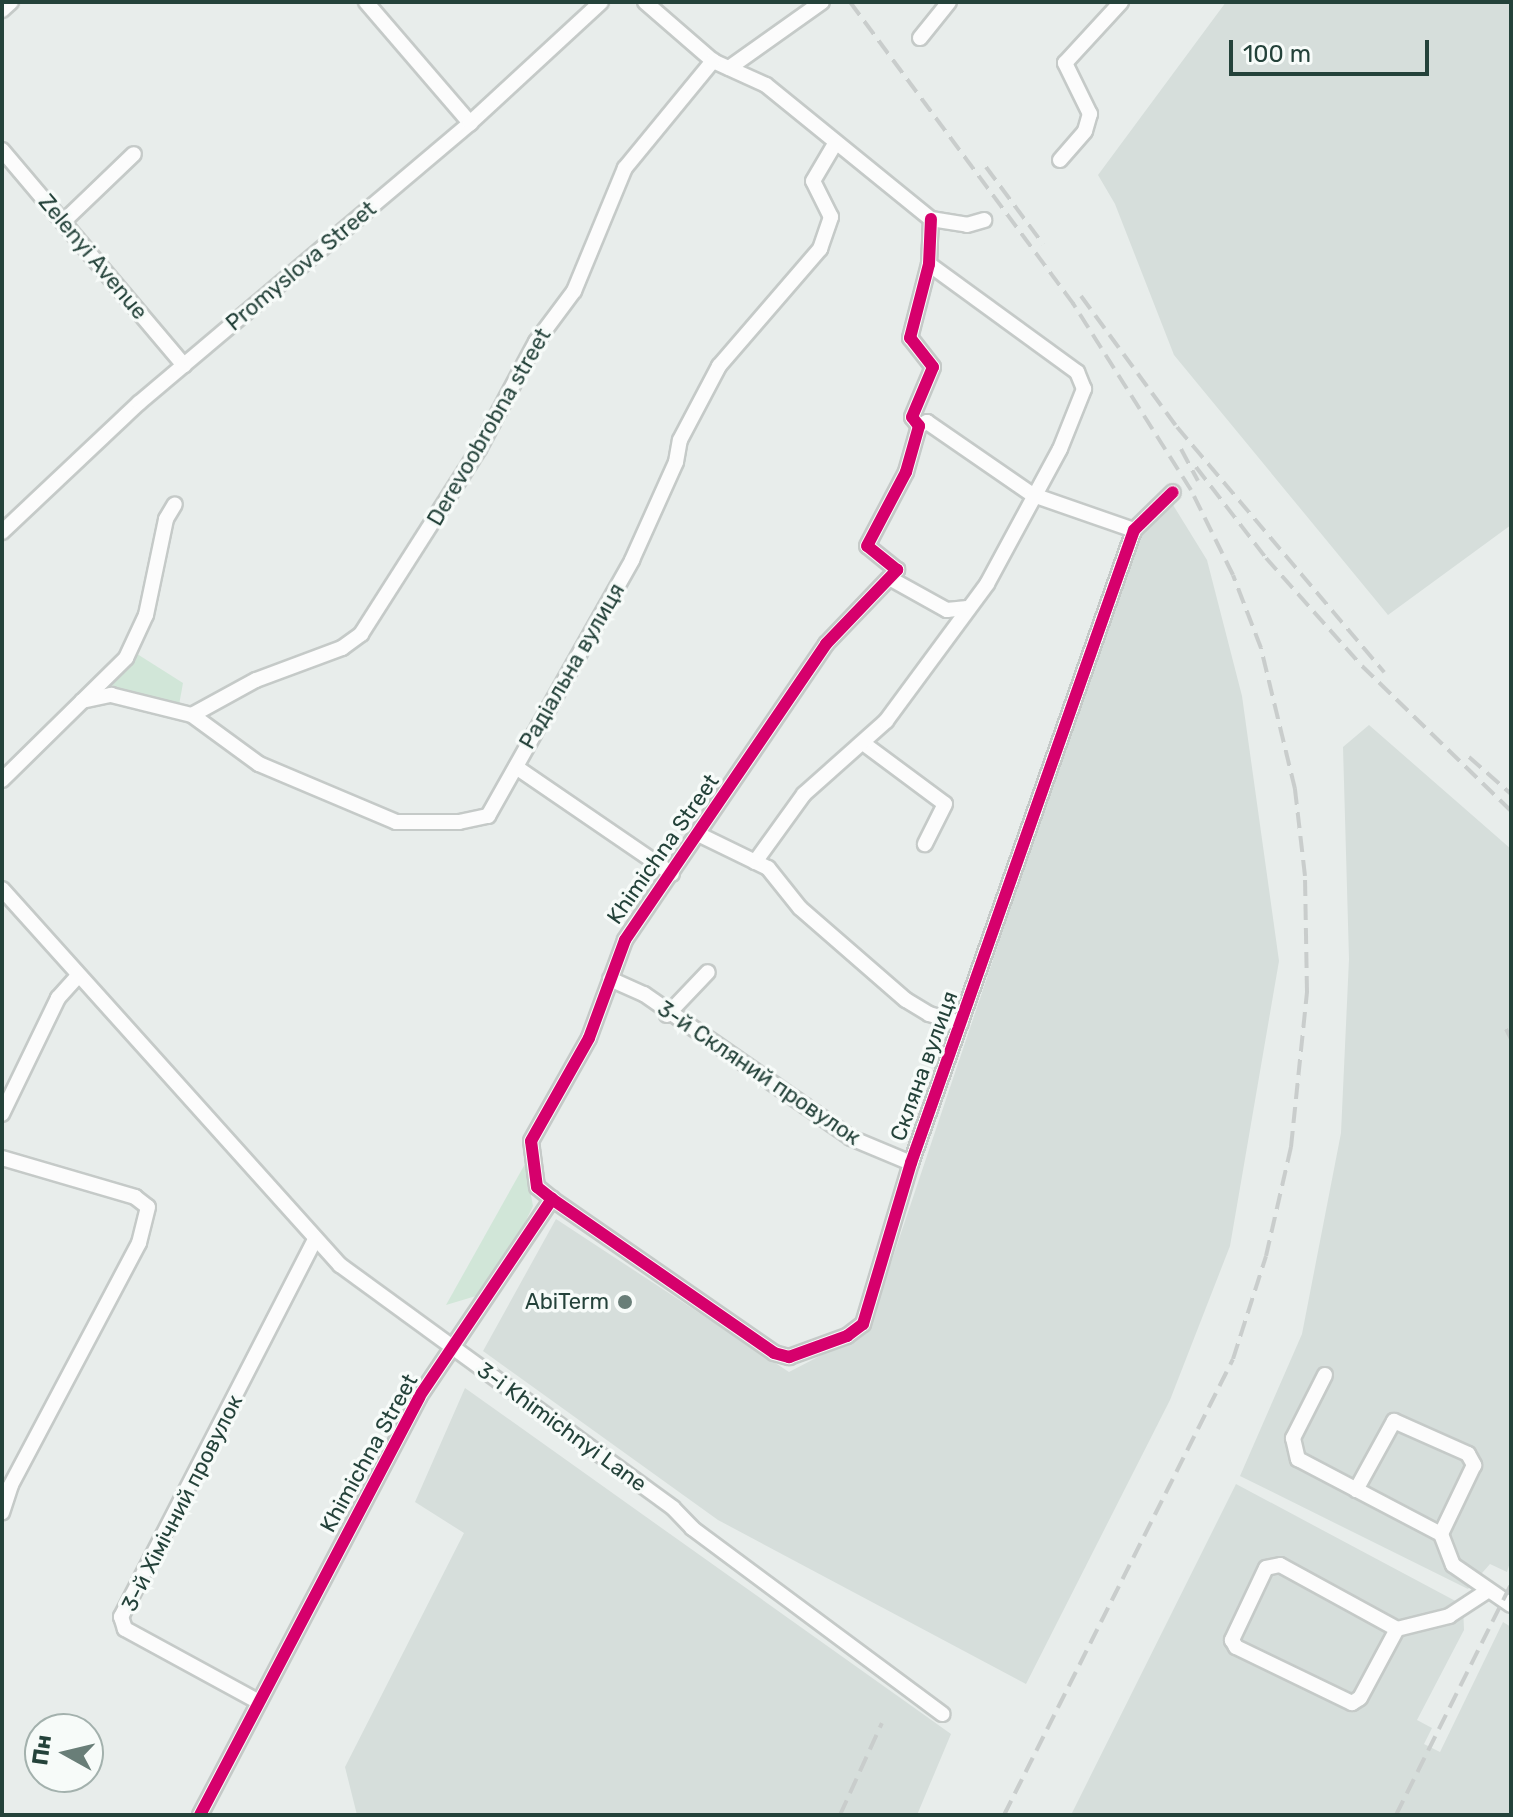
<!DOCTYPE html>
<meta charset="utf-8">
<style>
body{margin:0}
#map{position:relative;width:1513px;height:1817px;overflow:hidden;background:#e8edeb;font-family:Rubik,sans-serif}
div>[style]{position:absolute}
.built>*{inset:0;background:#d6dedb}
.green>*{inset:0;background:#d1e6d8}
.roads{filter:drop-shadow(2px 0 #c5cac8) drop-shadow(-2px 0 #c5cac8) drop-shadow(0 2px #c5cac8) drop-shadow(0 -2px #c5cac8)}
.minor>*{height:14px;margin:-7px;padding:0 7px;transform-origin:7px;border-radius:7px;background:#fcfcfc}
.rail>*{height:4px;margin-top:-2px;transform-origin:0;background:repeating-linear-gradient(90deg,#c9cdcc 0 16px,transparent 0 24px)}
.cycleway>*{height:12px;margin:-6px;padding:0 6px;transform-origin:6px;border-radius:6px;background:#d6006c}
.dots>*{width:22px;height:22px;translate:-50% -50%;box-sizing:border-box;border:4px solid #f7fbf9;border-radius:50%}
span{translate:-50% -50%;white-space:nowrap;text-align:center;line-height:1.15;-webkit-text-stroke:7px #f7fbf9;paint-order:stroke}
.street-label{font-size:22px;color:#24423a}
.poi-label{font-size:22px;color:#24423a}
.right{translate:-100% -50%;text-align:right}
.frame{position:absolute;inset:0;border:4px solid #24423a;pointer-events:none}
.north{position:absolute;left:24px;top:1713px;width:80px;height:80px;box-sizing:border-box;background:#f7fbf9;border:2px solid #a3b1ad;border-radius:50%;rotate:278deg;font-size:22px;font-weight:700;line-height:32px;text-align:center;color:#24423a}
.north::after{content:'';display:block;margin:auto;width:28px;height:36px;background:#697e78;clip-path:polygon(50% 0,100% 100%,50% 72%,0 100%)}
.scale{position:absolute;left:1229px;top:40px;width:200px;height:36px;box-sizing:border-box;border:4px solid #24423a;border-top:0;padding-left:10px;font-size:24px;line-height:28px;white-space:nowrap;color:#24423a;-webkit-text-stroke:6px #f7fbf9;paint-order:stroke}
</style>
<div id="map">
<div class="built">
<div style="clip-path:polygon(1226px 2px,1511px 2px,1511px 525px,1388px 615px,1174px 355px,1115px 204px,1098px 175px)"></div>
<div style="clip-path:polygon(1170px 500px,1207px 560px,1242px 696px,1279px 961px,1230px 1246px,1170px 1400px,1026px 1684px,718px 1520px,483px 1351px,556px 1219px,789px 1372px,868px 1331px,1136px 535px)"></div>
<div style="clip-path:polygon(1369px 725px,1511px 849px,1511px 1559px,1507px 1572px,1490px 1564px,1468px 1589px,1240px 1476px,1302px 1334px,1341px 1133px,1349px 959px,1343px 747px)"></div>
<div style="clip-path:polygon(465px 1388px,951px 1734px,917px 1815px,357px 1815px,345px 1767px,464px 1533px,415px 1502px)"></div>
<div style="clip-path:polygon(1236px 1484px,1463px 1605px,1464px 1630px,1417px 1720px,1432px 1728px,1424px 1744px,1440px 1752px,1503px 1622px,1511px 1627px,1511px 1815px,1071px 1815px)"></div>
</div>
<div class="green">
<div style="clip-path:polygon(134px 652px,183px 683px,179px 705px,112px 686px)"></div>
<div style="clip-path:polygon(525px 1164px,533px 1206px,513px 1247px,476px 1296px,446px 1305px)"></div>
</div>
<div class="roads">
<div class="minor">
<div style="left:366px;top:2px;width:160px;rotate:49.3deg"></div>
<div style="left:645px;top:2px;width:90px;rotate:40.9deg"></div>
<div style="left:713px;top:61px;width:58px;rotate:24.4deg"></div>
<div style="left:766px;top:85px;width:213px;rotate:39.1deg"></div>
<div style="left:931px;top:219px;width:36px;rotate:9deg"></div>
<div style="left:967px;top:225px;width:18px;rotate:-16deg"></div>
<div style="left:2px;top:10px;width:12px;rotate:-42deg"></div>
<div style="left:920px;top:38px;width:46px;rotate:-51.1deg"></div>
<div style="left:729px;top:68px;width:114px;rotate:-35.4deg"></div>
<div style="left:2px;top:150px;width:282px;rotate:49.8deg"></div>
<div style="left:1060px;top:160px;width:38px;rotate:-49deg"></div>
<div style="left:1085px;top:131px;width:18px;rotate:-74deg"></div>
<div style="left:1090px;top:114px;width:57px;rotate:-116.1deg"></div>
<div style="left:1065px;top:63px;width:83px;rotate:-47.4deg"></div>
<div style="left:63px;top:222px;width:98px;rotate:-43.8deg"></div>
<div style="left:919px;top:426px;width:9px;rotate:-27deg"></div>
<div style="left:927px;top:422px;width:129px;rotate:34.6deg"></div>
<div style="left:1033px;top:495px;width:107px;rotate:19.1deg"></div>
<div style="left:2px;top:532px;width:188px;rotate:-43.3deg"></div>
<div style="left:139px;top:403px;width:434px;rotate:-40.2deg"></div>
<div style="left:470px;top:123px;width:178px;rotate:-42.7deg"></div>
<div style="left:891px;top:579px;width:64px;rotate:29deg"></div>
<div style="left:947px;top:610px;width:18px;rotate:-6deg"></div>
<div style="left:82px;top:701px;width:30px;rotate:-12deg"></div>
<div style="left:111px;top:695px;width:83px;rotate:13.9deg"></div>
<div style="left:192px;top:715px;width:83px;rotate:36.2deg"></div>
<div style="left:259px;top:764px;width:149px;rotate:22.9deg"></div>
<div style="left:396px;top:822px;width:63px"></div>
<div style="left:459px;top:822px;width:30px;rotate:-12deg"></div>
<div style="left:488px;top:816px;width:294px;rotate:-60.6deg"></div>
<div style="left:632px;top:560px;width:107px;rotate:-65.8deg"></div>
<div style="left:676px;top:462px;width:22px;rotate:-80deg"></div>
<div style="left:680px;top:440px;width:84px;rotate:-62.2deg"></div>
<div style="left:719px;top:366px;width:155px;rotate:-49.2deg"></div>
<div style="left:820px;top:249px;width:34px;rotate:-71deg"></div>
<div style="left:831px;top:217px;width:40px;rotate:-116.6deg"></div>
<div style="left:813px;top:181px;width:45px;rotate:-59.5deg"></div>
<div style="left:192px;top:715px;width:73px;rotate:-28.7deg"></div>
<div style="left:256px;top:680px;width:92px;rotate:-20.4deg"></div>
<div style="left:342px;top:648px;width:24px;rotate:-36deg"></div>
<div style="left:361px;top:634px;width:219px;rotate:-57.5deg"></div>
<div style="left:479px;top:449px;width:121px;rotate:-62deg"></div>
<div style="left:536px;top:342px;width:64px;rotate:-53.3deg"></div>
<div style="left:574px;top:291px;width:133px;rotate:-67.5deg"></div>
<div style="left:625px;top:168px;width:139px;rotate:-50.6deg"></div>
<div style="left:863px;top:743px;width:102px;rotate:36.6deg"></div>
<div style="left:945px;top:804px;width:45px;rotate:116.6deg"></div>
<div style="left:516px;top:767px;width:189px;rotate:34.4deg"></div>
<div style="left:2px;top:780px;width:174px;rotate:-44.5deg"></div>
<div style="left:126px;top:658px;width:47px;rotate:-65.1deg"></div>
<div style="left:146px;top:615px;width:98px;rotate:-78.2deg"></div>
<div style="left:166px;top:519px;width:17px;rotate:-59deg"></div>
<div style="left:700px;top:835px;width:76px;rotate:25.9deg"></div>
<div style="left:768px;top:868px;width:51px;rotate:51.3deg"></div>
<div style="left:800px;top:908px;width:140px;rotate:41deg"></div>
<div style="left:906px;top:1000px;width:27px;rotate:31deg"></div>
<div style="left:929px;top:1014px;width:33px;rotate:16deg"></div>
<div style="left:755px;top:862px;width:84px;rotate:-54.2deg"></div>
<div style="left:804px;top:794px;width:110px;rotate:-41.7deg"></div>
<div style="left:886px;top:721px;width:170px;rotate:-53.6deg"></div>
<div style="left:987px;top:584px;width:153px;rotate:-61.6deg"></div>
<div style="left:1060px;top:449px;width:65px;rotate:-68.2deg"></div>
<div style="left:1084px;top:389px;width:18px;rotate:-112deg"></div>
<div style="left:1077px;top:372px;width:183px;rotate:-143.9deg"></div>
<div style="left:2px;top:889px;width:506px;rotate:48.05deg"></div>
<div style="left:340px;top:1265px;width:412px;rotate:36.1deg"></div>
<div style="left:673px;top:1508px;width:28px;rotate:46deg"></div>
<div style="left:692px;top:1528px;width:312px;rotate:36.6deg"></div>
<div style="left:610px;top:979px;width:37px;rotate:24deg"></div>
<div style="left:644px;top:994px;width:252px;rotate:34.8deg"></div>
<div style="left:851px;top:1138px;width:65px;rotate:22.6deg"></div>
<div style="left:667px;top:1015px;width:59px;rotate:-46.4deg"></div>
<div style="left:2px;top:1114px;width:129px;rotate:-64.2deg"></div>
<div style="left:58px;top:998px;width:28px;rotate:-48deg"></div>
<div style="left:2px;top:1158px;width:139px;rotate:16.3deg"></div>
<div style="left:135px;top:1197px;width:16px;rotate:38deg"></div>
<div style="left:148px;top:1207px;width:37px;rotate:104deg"></div>
<div style="left:139px;top:1243px;width:274px;rotate:117.9deg"></div>
<div style="left:11px;top:1485px;width:29px;rotate:108deg"></div>
<div style="left:552px;top:1199px;width:270px;rotate:34.7deg"></div>
<div style="left:774px;top:1353px;width:16px;rotate:15deg"></div>
<div style="left:789px;top:1357px;width:62px;rotate:-19.9deg"></div>
<div style="left:847px;top:1336px;width:20px;rotate:-37deg"></div>
<div style="left:863px;top:1324px;width:168px;rotate:-73.4deg"></div>
<div style="left:911px;top:1163px;width:671px;rotate:-70.59deg"></div>
<div style="left:1134px;top:530px;width:54px;rotate:-44.3deg"></div>
<div style="left:1325px;top:1375px;width:71px;rotate:116.9deg"></div>
<div style="left:1293px;top:1438px;width:22px;rotate:77deg"></div>
<div style="left:1298px;top:1459px;width:161px;rotate:27.7deg"></div>
<div style="left:1441px;top:1534px;width:33px;rotate:69deg"></div>
<div style="left:1453px;top:1565px;width:70px;rotate:34.6deg"></div>
<div style="left:1356px;top:1490px;width:79px;rotate:-61.2deg"></div>
<div style="left:1394px;top:1421px;width:81px;rotate:24deg"></div>
<div style="left:1468px;top:1454px;width:13px;rotate:61deg"></div>
<div style="left:1474px;top:1465px;width:76px;rotate:115.6deg"></div>
<div style="left:1397px;top:1629px;width:133px;rotate:-151.3deg"></div>
<div style="left:1280px;top:1565px;width:14px;rotate:168deg"></div>
<div style="left:1266px;top:1568px;width:80px;rotate:115.3deg"></div>
<div style="left:1232px;top:1640px;width:8px;rotate:60deg"></div>
<div style="left:1236px;top:1647px;width:129px;rotate:25.8deg"></div>
<div style="left:1352px;top:1703px;width:9px;rotate:-32deg"></div>
<div style="left:1360px;top:1698px;width:78px;rotate:-61.8deg"></div>
<div style="left:1397px;top:1629px;width:54px;rotate:-14deg"></div>
<div style="left:1449px;top:1616px;width:45px;rotate:-33.3deg"></div>
<div style="left:259px;top:1702px;width:153px;rotate:-151.4deg"></div>
<div style="left:125px;top:1629px;width:13px;rotate:-108deg"></div>
<div style="left:121px;top:1617px;width:423px;rotate:-62.8deg"></div>
<div style="left:200px;top:1815px;width:472px;rotate:-62.3deg"></div>
<div style="left:419px;top:1397px;width:239px;rotate:-56.1deg"></div>
<div style="left:552px;top:1199px;width:19px;rotate:-141deg"></div>
<div style="left:537px;top:1187px;width:46px;rotate:-97.4deg"></div>
<div style="left:531px;top:1141px;width:118px;rotate:-60.6deg"></div>
<div style="left:589px;top:1038px;width:104px;rotate:-69.8deg"></div>
<div style="left:625px;top:940px;width:358px;rotate:-55.8deg"></div>
<div style="left:826px;top:644px;width:103px;rotate:-46.2deg"></div>
<div style="left:897px;top:570px;width:38px;rotate:-141deg"></div>
<div style="left:867px;top:546px;width:84px;rotate:-62.2deg"></div>
<div style="left:906px;top:472px;width:48px;rotate:-74.2deg"></div>
<div style="left:919px;top:426px;width:11px;rotate:-128deg"></div>
<div style="left:912px;top:417px;width:54px;rotate:-67.2deg"></div>
<div style="left:933px;top:367px;width:37px;rotate:-128deg"></div>
<div style="left:910px;top:338px;width:76px;rotate:-75.6deg"></div>
<div style="left:929px;top:264px;width:45px;rotate:-87.5deg"></div>
</div>
</div>
<div class="rail">
<div style="left:850px;top:2px;width:383px;rotate:53.5deg"></div>
<div style="left:986px;top:167px;width:96px;rotate:53.5deg"></div>
<div style="left:1081px;top:296px;width:162px;rotate:53.8deg"></div>
<div style="left:1177px;top:427px;width:321px;rotate:49.8deg"></div>
<div style="left:1181px;top:449px;width:36px;rotate:62deg"></div>
<div style="left:1196px;top:467px;width:115px;rotate:52.4deg"></div>
<div style="left:1266px;top:558px;width:144px;rotate:48.4deg"></div>
<div style="left:1362px;top:666px;width:208px;rotate:44.2deg"></div>
<div style="left:1469px;top:757px;width:56px;rotate:41.4deg"></div>
<div style="left:1506px;top:1029px;width:11px;rotate:63deg"></div>
<div style="left:840px;top:1815px;width:101px;rotate:-65.5deg"></div>
<div style="left:1004px;top:1815px;width:510px;rotate:-63.33deg"></div>
<div style="left:1233px;top:1359px;width:108px;rotate:-72.2deg"></div>
<div style="left:1266px;top:1256px;width:112px;rotate:-77.1deg"></div>
<div style="left:1291px;top:1147px;width:156px;rotate:-84.1deg"></div>
<div style="left:1307px;top:992px;width:116px;rotate:-91deg"></div>
<div style="left:1305px;top:876px;width:88px;rotate:-96.6deg"></div>
<div style="left:1295px;top:789px;width:145px;rotate:-103.6deg"></div>
<div style="left:1261px;top:648px;width:78px;rotate:-111deg"></div>
<div style="left:1233px;top:575px;width:95px;rotate:-116.3deg"></div>
<div style="left:1191px;top:490px;width:221px;rotate:-122.3deg"></div>
<div style="left:1396px;top:1815px;width:258px;rotate:-63.5deg"></div>
</div>
<div class="cycleway">
<div style="left:552px;top:1199px;width:270px;rotate:34.7deg"></div>
<div style="left:774px;top:1353px;width:16px;rotate:15deg"></div>
<div style="left:789px;top:1357px;width:62px;rotate:-19.9deg"></div>
<div style="left:847px;top:1336px;width:20px;rotate:-37deg"></div>
<div style="left:863px;top:1324px;width:168px;rotate:-73.4deg"></div>
<div style="left:911px;top:1163px;width:671px;rotate:-70.59deg"></div>
<div style="left:1134px;top:530px;width:54px;rotate:-44.3deg"></div>
<div style="left:200px;top:1815px;width:472px;rotate:-62.3deg"></div>
<div style="left:419px;top:1397px;width:239px;rotate:-56.1deg"></div>
<div style="left:552px;top:1199px;width:19px;rotate:-141deg"></div>
<div style="left:537px;top:1187px;width:46px;rotate:-97.4deg"></div>
<div style="left:531px;top:1141px;width:118px;rotate:-60.6deg"></div>
<div style="left:589px;top:1038px;width:104px;rotate:-69.8deg"></div>
<div style="left:625px;top:940px;width:358px;rotate:-55.8deg"></div>
<div style="left:826px;top:644px;width:103px;rotate:-46.2deg"></div>
<div style="left:897px;top:570px;width:38px;rotate:-141deg"></div>
<div style="left:867px;top:546px;width:84px;rotate:-62.2deg"></div>
<div style="left:906px;top:472px;width:48px;rotate:-74.2deg"></div>
<div style="left:919px;top:426px;width:11px;rotate:-128deg"></div>
<div style="left:912px;top:417px;width:54px;rotate:-67.2deg"></div>
<div style="left:933px;top:367px;width:37px;rotate:-128deg"></div>
<div style="left:910px;top:338px;width:76px;rotate:-75.6deg"></div>
<div style="left:929px;top:264px;width:45px;rotate:-87.5deg"></div>
</div>
<div class="dots">
<div style="left:625px;top:1302px;background:#697e78"></div>
</div>
<div class="street-label">
<span style="left:93px;top:257px;rotate:50deg">Zelenyi Avenue</span>
<span style="left:301px;top:266px;rotate:-40deg">Promyslova Street</span>
<span style="left:489px;top:427px;rotate:-60deg">Derevoobrobna street</span>
<span style="left:572px;top:666px;rotate:-60deg">Радіальна вулиця</span>
<span style="left:663px;top:849px;rotate:-55deg">Khimichna Street</span>
<span style="left:924px;top:1066px;rotate:-70deg">Скляна вулиця</span>
<span style="left:759px;top:1073px;rotate:34deg">3-й Скляний провулок</span>
<span style="left:562px;top:1427px;rotate:36deg">3-i Khimichnyi Lane</span>
<span style="left:369px;top:1453px;rotate:-61deg">Khimichna Street</span>
<span style="left:182px;top:1503px;rotate:-63deg">3-й Хімічний провулок</span>
</div>
<div class="poi-label">
<span class="right" style="left:609px;top:1302px">AbiTerm</span>
</div>
<div class="frame"></div>
<div class="north">Пн</div>
<div class="scale">100 m</div>
</div>
